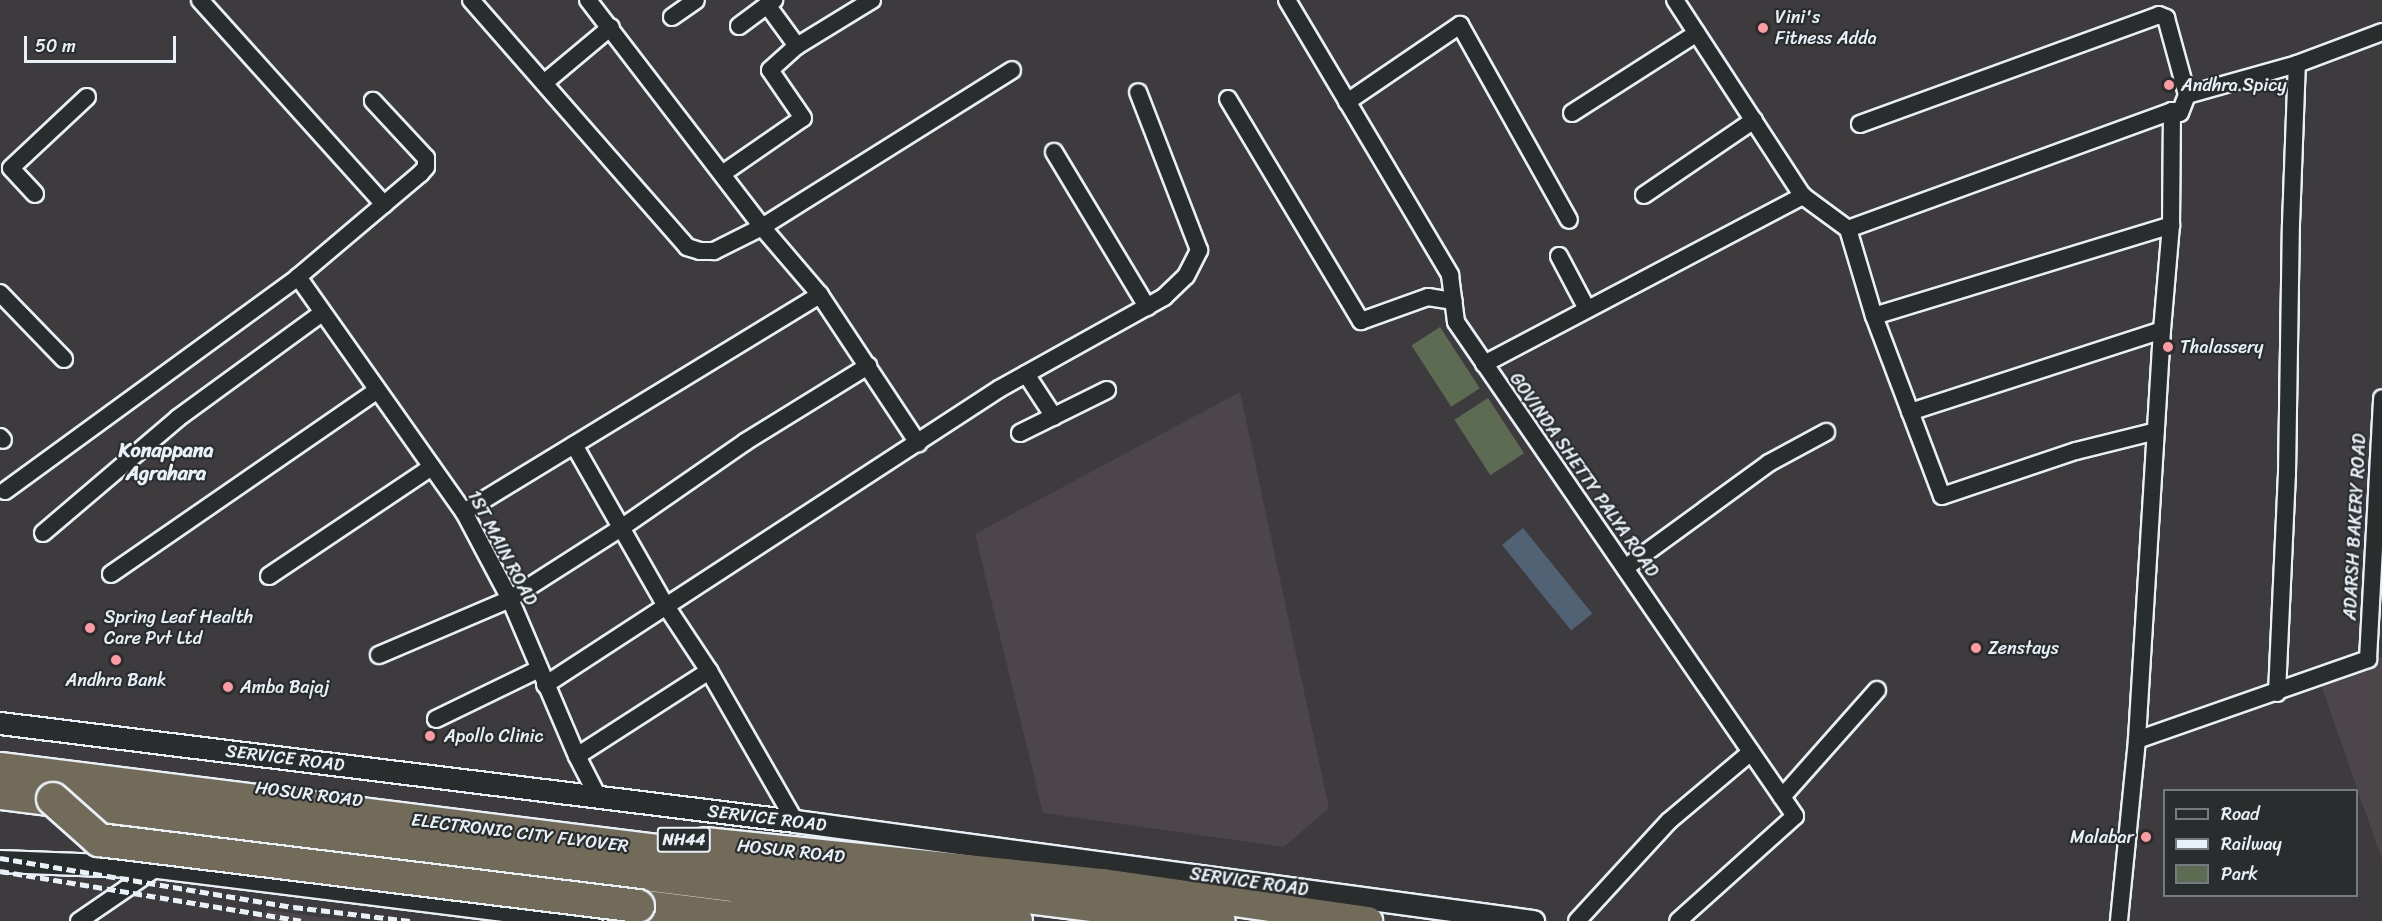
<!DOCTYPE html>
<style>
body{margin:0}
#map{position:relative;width:2382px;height:921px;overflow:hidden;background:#3e3b3e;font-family:Sriracha,sans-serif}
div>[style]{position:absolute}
.built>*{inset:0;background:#4c4549}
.green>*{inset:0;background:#5e6b53;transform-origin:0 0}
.water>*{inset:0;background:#506273;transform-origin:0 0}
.roads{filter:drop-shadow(2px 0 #e8f1f8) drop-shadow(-2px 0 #e8f1f8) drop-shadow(0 2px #e8f1f8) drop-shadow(0 -2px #e8f1f8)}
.minor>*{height:16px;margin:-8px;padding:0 8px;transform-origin:8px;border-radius:8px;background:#2a2d2e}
.tertiary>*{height:21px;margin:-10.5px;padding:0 10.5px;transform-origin:10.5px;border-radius:10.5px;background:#2a2d2e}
.trunk>*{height:28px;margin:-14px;padding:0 14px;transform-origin:14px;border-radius:14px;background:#736b5a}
.motorway>*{height:32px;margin:-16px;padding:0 16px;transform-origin:16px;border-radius:16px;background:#736b5a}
.rail>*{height:4.5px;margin-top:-2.25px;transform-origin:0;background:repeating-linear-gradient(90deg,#e8f1f8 0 9px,transparent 0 13.5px)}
.bridges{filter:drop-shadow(2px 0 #e8f1f8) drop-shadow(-2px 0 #e8f1f8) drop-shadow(0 2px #e8f1f8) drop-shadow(0 -2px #e8f1f8)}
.motorway-bridge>*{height:32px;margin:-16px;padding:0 16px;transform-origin:16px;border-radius:16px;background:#736b5a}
.dots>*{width:16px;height:16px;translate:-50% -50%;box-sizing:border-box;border:3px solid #2a2d2e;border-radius:50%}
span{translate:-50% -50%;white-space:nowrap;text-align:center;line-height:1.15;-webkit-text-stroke:4.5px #2a2d2e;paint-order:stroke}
.shield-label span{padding:2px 4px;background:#2a2d2e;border:2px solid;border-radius:4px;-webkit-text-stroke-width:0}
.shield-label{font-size:16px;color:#e8f1f8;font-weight:700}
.poi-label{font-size:18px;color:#e8f1f8}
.left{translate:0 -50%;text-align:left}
.right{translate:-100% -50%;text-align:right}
.street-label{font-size:18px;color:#e8f1f8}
.neighbourhood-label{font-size:20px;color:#e8f1f8;font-weight:700}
.legend{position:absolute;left:2163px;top:789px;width:195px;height:108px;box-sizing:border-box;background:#2a2d2e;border:2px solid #767b7f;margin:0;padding:8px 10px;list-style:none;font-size:18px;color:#e8f1f8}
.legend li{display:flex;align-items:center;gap:12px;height:30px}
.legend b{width:30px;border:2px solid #767b7f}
.scale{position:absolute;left:24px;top:36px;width:152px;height:27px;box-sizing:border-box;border:3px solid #e8f1f8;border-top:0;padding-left:8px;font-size:18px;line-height:21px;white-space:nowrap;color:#e8f1f8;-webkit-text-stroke:4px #2a2d2e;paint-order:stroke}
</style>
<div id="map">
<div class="built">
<div style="clip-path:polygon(1240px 392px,1329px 808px,1284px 847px,1043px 813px,975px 534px)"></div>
<div style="clip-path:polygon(2382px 657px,2382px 860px,2318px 676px,2360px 660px)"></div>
<div style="clip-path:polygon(269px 910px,350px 921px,251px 921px)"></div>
</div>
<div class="green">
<div style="left:1440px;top:327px;width:73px;height:34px;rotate:57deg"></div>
<div style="left:1488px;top:398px;width:66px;height:40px;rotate:57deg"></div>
</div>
<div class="water">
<div style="left:1523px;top:528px;width:110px;height:27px;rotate:51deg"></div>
</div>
<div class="roads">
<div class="minor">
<div style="left:200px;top:0;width:275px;rotate:48deg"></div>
<div style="left:471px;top:0;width:328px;rotate:48.8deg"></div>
<div style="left:687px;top:247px;width:14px;rotate:17deg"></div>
<div style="left:700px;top:251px;width:14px"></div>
<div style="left:714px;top:251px;width:54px;rotate:-26.6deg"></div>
<div style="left:762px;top:227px;width:295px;rotate:-32.1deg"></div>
<div style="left:588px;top:0;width:286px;rotate:52.5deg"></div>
<div style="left:762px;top:227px;width:89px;rotate:49.5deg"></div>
<div style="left:820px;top:295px;width:178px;rotate:56.5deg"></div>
<div style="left:1287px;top:0;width:320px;rotate:59.3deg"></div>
<div style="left:1450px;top:275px;width:47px;rotate:82.7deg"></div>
<div style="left:1456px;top:322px;width:599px;rotate:55.54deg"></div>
<div style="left:1795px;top:816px;width:157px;rotate:138.1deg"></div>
<div style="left:1675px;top:0;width:234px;rotate:56.9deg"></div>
<div style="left:1803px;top:196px;width:56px;rotate:36.3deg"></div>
<div style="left:1848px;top:229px;width:91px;rotate:73.4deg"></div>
<div style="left:1874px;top:316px;width:192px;rotate:69.3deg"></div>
<div style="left:1942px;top:496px;width:141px;rotate:-18.6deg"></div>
<div style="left:2076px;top:451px;width:82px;rotate:-14deg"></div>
<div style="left:672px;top:17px;width:29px;rotate:-35deg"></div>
<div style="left:739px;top:26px;width:44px;rotate:-36.6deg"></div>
<div style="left:797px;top:46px;width:88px;rotate:-31.5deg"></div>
<div style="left:544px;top:83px;width:87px;rotate:-39.9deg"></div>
<div style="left:1228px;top:99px;width:259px;rotate:59.1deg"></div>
<div style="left:1361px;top:321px;width:71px;rotate:-19.7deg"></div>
<div style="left:1428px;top:297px;width:26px;rotate:9deg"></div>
<div style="left:1347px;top:102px;width:137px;rotate:-34.3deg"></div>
<div style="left:1460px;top:25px;width:223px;rotate:60.8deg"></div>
<div style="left:2172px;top:111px;width:8px;rotate:14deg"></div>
<div style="left:2180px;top:113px;width:19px;rotate:-69deg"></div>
<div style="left:2187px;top:95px;width:114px;rotate:-15.7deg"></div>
<div style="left:2297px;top:64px;width:91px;rotate:-20.6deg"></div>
<div style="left:1572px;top:113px;width:148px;rotate:-32.6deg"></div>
<div style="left:1860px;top:124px;width:318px;rotate:-20deg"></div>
<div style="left:2159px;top:15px;width:8px;rotate:23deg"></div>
<div style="left:2166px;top:18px;width:80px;rotate:74.7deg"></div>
<div style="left:1054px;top:152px;width:181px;rotate:59deg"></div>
<div style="left:722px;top:174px;width:98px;rotate:-34.7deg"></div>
<div style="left:803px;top:118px;width:58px;rotate:-124.5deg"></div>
<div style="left:770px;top:70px;width:36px;rotate:-42deg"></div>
<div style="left:797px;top:46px;width:51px;rotate:-126.2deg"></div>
<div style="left:35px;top:194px;width:35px;rotate:-133deg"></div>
<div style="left:11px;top:168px;width:104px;rotate:-43.1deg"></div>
<div style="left:1644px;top:195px;width:133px;rotate:-34.3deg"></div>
<div style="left:1848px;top:229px;width:345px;rotate:-20deg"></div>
<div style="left:2172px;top:111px;width:114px;rotate:90.5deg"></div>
<div style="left:2171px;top:225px;width:105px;rotate:94.9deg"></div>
<div style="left:2162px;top:330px;width:411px;rotate:93.5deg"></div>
<div style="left:2137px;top:740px;width:182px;rotate:95.7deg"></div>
<div style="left:1559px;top:256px;width:60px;rotate:62.2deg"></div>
<div style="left:298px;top:277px;width:288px;rotate:54.8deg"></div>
<div style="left:464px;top:512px;width:98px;rotate:62.1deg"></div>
<div style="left:510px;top:599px;width:171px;rotate:66.9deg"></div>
<div style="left:577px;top:756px;width:46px;rotate:62.9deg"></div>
<div style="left:0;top:293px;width:92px;rotate:45.9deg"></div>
<div style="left:1874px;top:316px;width:311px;rotate:-17deg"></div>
<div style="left:1484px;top:364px;width:361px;rotate:-27.8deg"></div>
<div style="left:1026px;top:374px;width:51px;rotate:56.9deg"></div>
<div style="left:1910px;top:412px;width:265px;rotate:-18deg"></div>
<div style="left:1020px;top:433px;width:97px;rotate:-26.3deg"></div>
<div style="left:0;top:437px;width:4px;rotate:45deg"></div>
<div style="left:574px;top:445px;width:185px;rotate:60.3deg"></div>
<div style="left:666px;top:606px;width:78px;rotate:56.5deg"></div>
<div style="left:709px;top:671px;width:173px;rotate:60.2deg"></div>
<div style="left:5px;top:491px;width:363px;rotate:-36.1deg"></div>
<div style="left:298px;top:277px;width:160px;rotate:-40.2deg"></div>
<div style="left:420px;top:174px;width:9px;rotate:-49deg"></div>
<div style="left:426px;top:167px;width:9px;rotate:-90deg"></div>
<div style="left:426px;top:158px;width:78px;rotate:-132.9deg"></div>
<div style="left:464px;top:512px;width:417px;rotate:-31.4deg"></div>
<div style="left:43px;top:533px;width:177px;rotate:-40.4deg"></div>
<div style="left:178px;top:418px;width:178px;rotate:-36.1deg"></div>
<div style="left:1625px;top:568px;width:178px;rotate:-36.1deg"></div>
<div style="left:1769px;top:463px;width:65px;rotate:-28.5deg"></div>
<div style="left:111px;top:574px;width:322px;rotate:-34.6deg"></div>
<div style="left:269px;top:576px;width:196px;rotate:-33.8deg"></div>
<div style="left:379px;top:655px;width:142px;rotate:-23.1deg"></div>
<div style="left:510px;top:599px;width:132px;rotate:-32.6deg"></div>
<div style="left:621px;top:528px;width:151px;rotate:-34.7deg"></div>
<div style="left:745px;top:442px;width:145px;rotate:-31.7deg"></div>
<div style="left:545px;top:685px;width:542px;rotate:-33.1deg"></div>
<div style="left:999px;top:389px;width:189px;rotate:-29.1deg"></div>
<div style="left:1164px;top:297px;width:30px;rotate:-44deg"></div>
<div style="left:1186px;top:276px;width:29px;rotate:-63deg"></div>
<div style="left:1199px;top:250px;width:169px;rotate:-111.1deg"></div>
<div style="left:2277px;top:693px;width:219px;rotate:-87.4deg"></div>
<div style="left:2287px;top:474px;width:250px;rotate:-89.1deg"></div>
<div style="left:2291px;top:224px;width:160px;rotate:-87.9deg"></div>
<div style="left:436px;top:719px;width:114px;rotate:-25.9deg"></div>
<div style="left:2137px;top:740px;width:245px;rotate:-19.3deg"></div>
<div style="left:2368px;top:659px;width:261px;rotate:-86.9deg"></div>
<div style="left:577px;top:756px;width:157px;rotate:-32.8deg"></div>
<div style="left:1782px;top:797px;width:143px;rotate:-48.4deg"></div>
<div style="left:79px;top:921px;width:96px;rotate:-34.4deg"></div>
<div style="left:1577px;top:921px;width:136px;rotate:-47.4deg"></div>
<div style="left:1669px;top:821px;width:107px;rotate:-40.1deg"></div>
</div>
<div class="tertiary">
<div style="left:0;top:723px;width:801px;rotate:7.03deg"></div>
<div style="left:795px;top:821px;width:745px;rotate:7.72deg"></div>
<div style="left:0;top:861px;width:158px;rotate:2.2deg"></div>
<div style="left:158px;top:867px;width:436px;rotate:7.1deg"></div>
</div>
<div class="trunk">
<div style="left:705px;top:842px;width:400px;rotate:5.9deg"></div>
<div style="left:1103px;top:883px;width:268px;rotate:8.2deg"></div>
<div style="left:745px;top:903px;width:142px;rotate:7.3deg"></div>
</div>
<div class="motorway">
<div style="left:0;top:769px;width:1228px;rotate:7.11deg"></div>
<div style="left:0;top:793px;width:1024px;rotate:7.18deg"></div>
<div style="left:638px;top:906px;width:122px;rotate:7.1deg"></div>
</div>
</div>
<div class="rail">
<div style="left:0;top:858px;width:298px;rotate:9.5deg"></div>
<div style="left:294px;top:907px;width:117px;rotate:6.9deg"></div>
<div style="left:0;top:871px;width:305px;rotate:9.4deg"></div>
</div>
<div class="bridges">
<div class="motorway-bridge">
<div style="left:53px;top:799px;width:62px;rotate:41.7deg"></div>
<div style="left:99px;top:840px;width:543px;rotate:6.98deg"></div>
</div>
</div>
<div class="dots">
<div style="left:1763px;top:28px;background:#ff9aa2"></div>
<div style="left:2169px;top:85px;background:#ff9aa2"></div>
<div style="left:2168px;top:347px;background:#ff9aa2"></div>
<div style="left:90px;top:628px;background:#ff9aa2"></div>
<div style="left:1976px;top:648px;background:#ff9aa2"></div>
<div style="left:116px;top:660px;background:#ff9aa2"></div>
<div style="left:228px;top:687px;background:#ff9aa2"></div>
<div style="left:430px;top:736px;background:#ff9aa2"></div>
<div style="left:2146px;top:837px;background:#ff9aa2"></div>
</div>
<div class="shield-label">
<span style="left:684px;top:840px">NH44</span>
</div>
<div class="poi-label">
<span class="left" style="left:1775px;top:28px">Vini's<br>Fitness Adda</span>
<span class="left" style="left:2181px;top:85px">Andhra Spicy</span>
<span class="left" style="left:2180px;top:347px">Thalassery</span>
<span class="left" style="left:104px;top:628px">Spring Leaf Health<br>Care Pvt Ltd</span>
<span class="left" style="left:1988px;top:648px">Zenstays</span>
<span style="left:116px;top:680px">Andhra Bank</span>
<span class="left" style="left:240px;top:687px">Amba Bajaj</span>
<span class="left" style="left:444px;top:736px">Apollo Clinic</span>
<span class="right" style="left:2134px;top:837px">Malabar</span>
</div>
<div class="street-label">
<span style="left:1584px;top:475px;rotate:55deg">GOVINDA SHETTY PALYA ROAD</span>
<span style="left:2355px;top:527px;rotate:-87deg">ADARSH BAKERY ROAD</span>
<span style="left:502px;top:548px;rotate:62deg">1ST MAIN ROAD</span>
<span style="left:285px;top:758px;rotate:7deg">SERVICE ROAD</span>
<span style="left:309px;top:794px;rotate:7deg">HOSUR ROAD</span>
<span style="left:767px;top:818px;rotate:7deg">SERVICE ROAD</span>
<span style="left:520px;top:833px;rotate:7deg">ELECTRONIC CITY FLYOVER</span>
<span style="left:791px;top:851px;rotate:6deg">HOSUR ROAD</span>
<span style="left:1249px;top:882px;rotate:8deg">SERVICE ROAD</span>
</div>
<div class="neighbourhood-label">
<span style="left:166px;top:462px">Konappana<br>Agrahara</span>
</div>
<ul class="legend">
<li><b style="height:8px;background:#2a2d2e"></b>Road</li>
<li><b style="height:8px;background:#e8f1f8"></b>Railway</li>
<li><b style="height:16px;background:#5e6b53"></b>Park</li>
</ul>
<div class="scale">50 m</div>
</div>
